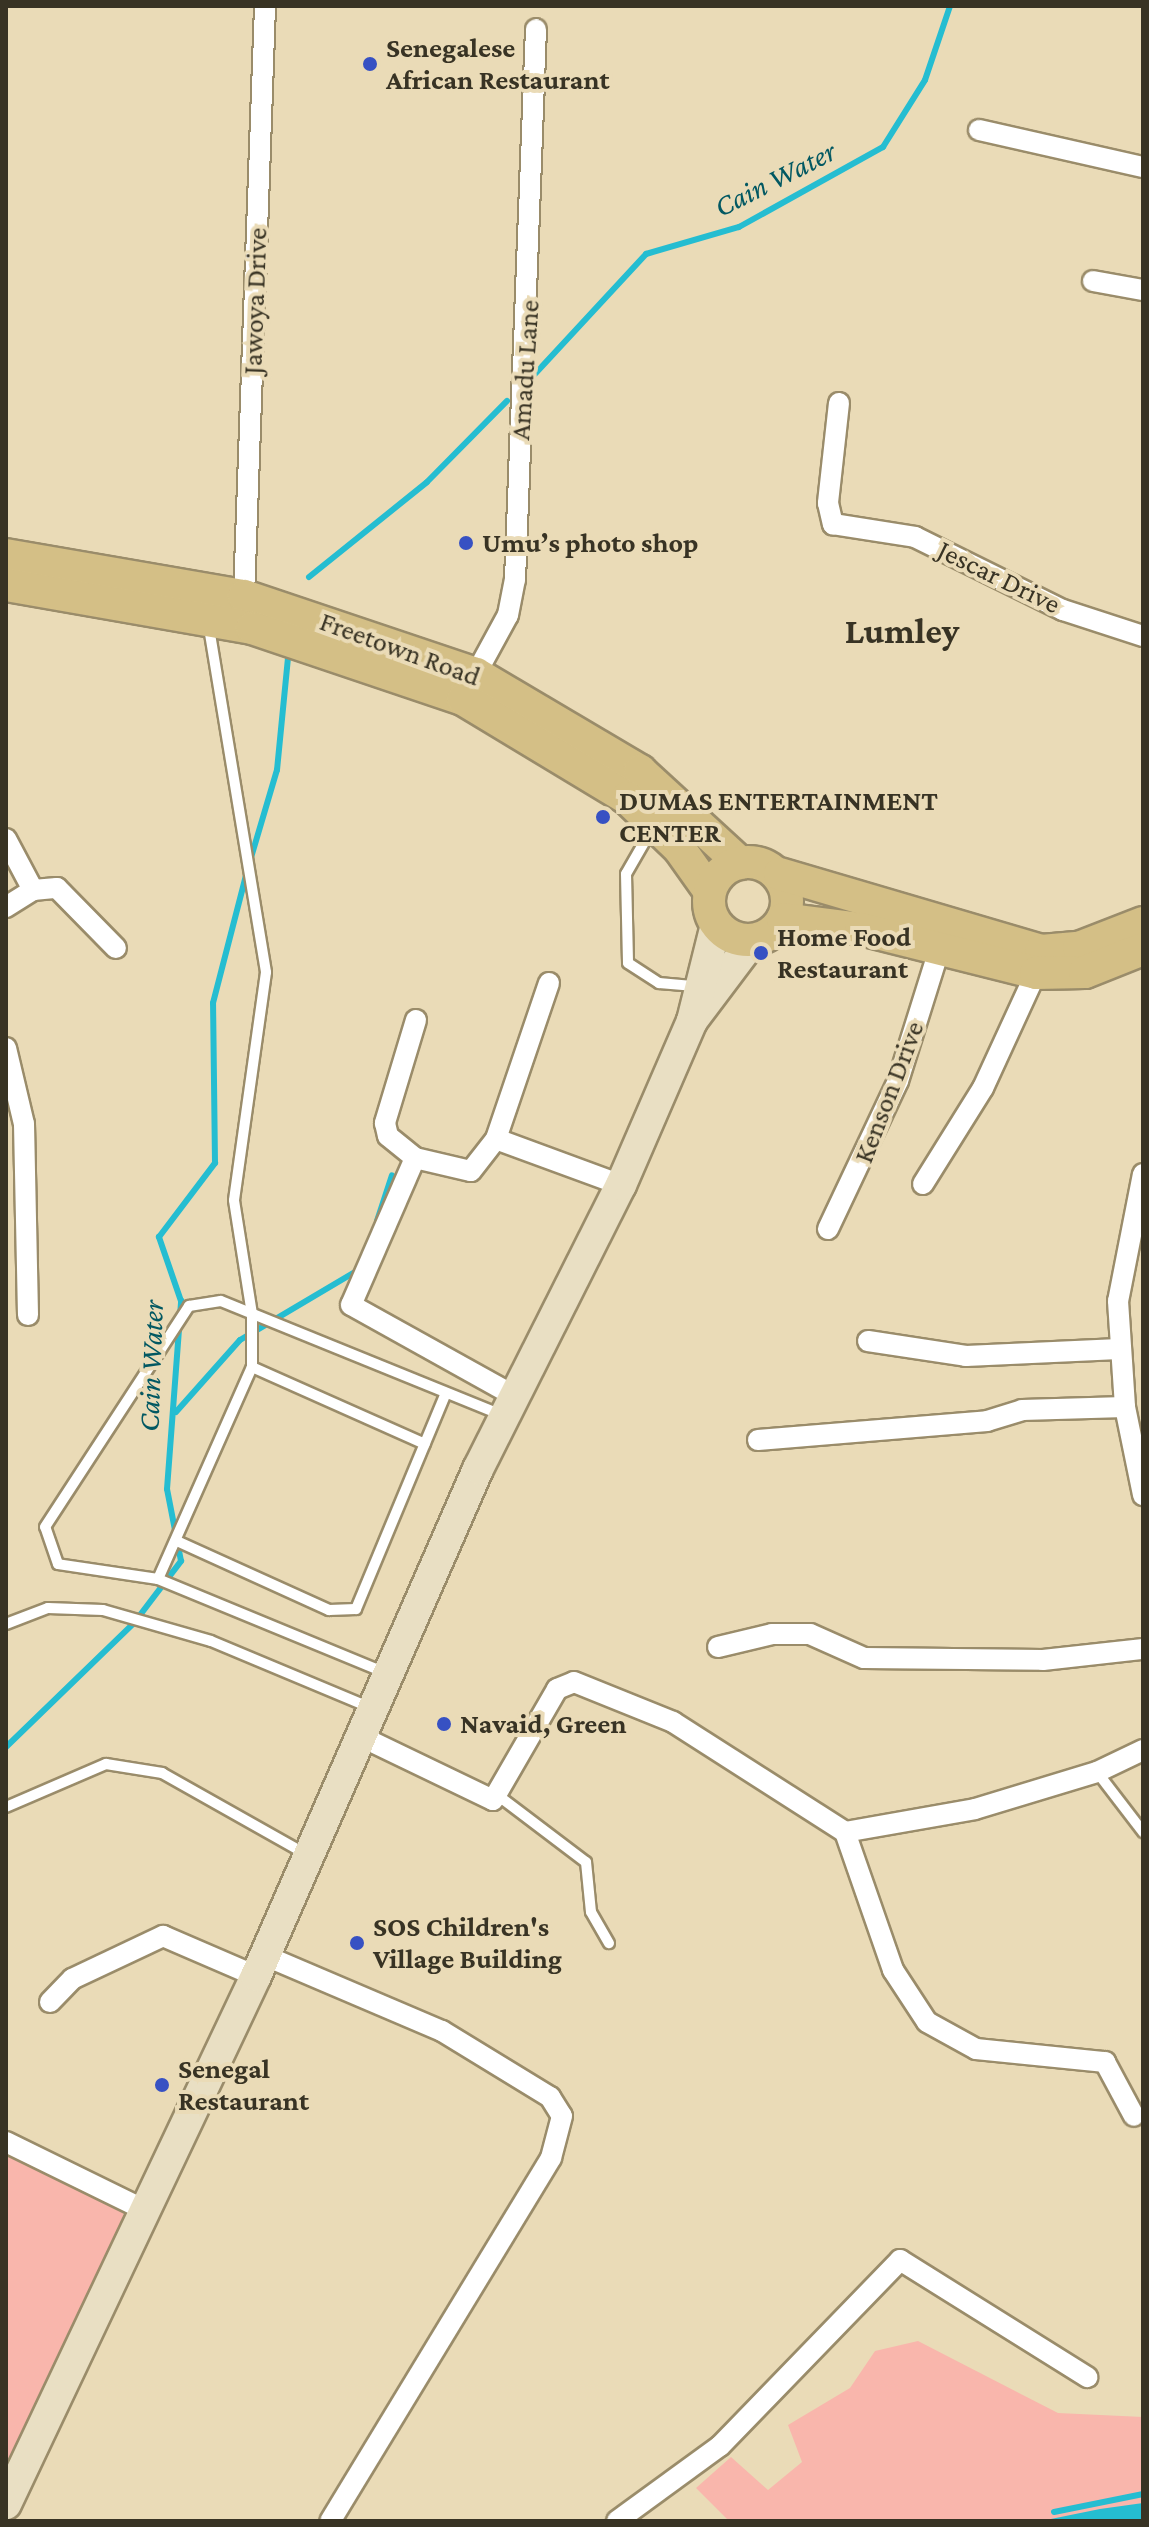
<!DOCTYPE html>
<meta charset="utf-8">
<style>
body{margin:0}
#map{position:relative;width:1149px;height:2527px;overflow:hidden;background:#eadbb7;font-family:"Crimson Pro",serif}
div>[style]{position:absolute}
.green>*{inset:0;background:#f9b6ac}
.water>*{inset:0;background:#25bdd1}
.stream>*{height:6px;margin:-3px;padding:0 3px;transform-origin:3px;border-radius:3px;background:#25bdd1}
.roads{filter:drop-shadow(2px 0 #9a8c6a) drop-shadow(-2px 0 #9a8c6a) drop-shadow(0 2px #9a8c6a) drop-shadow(0 -2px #9a8c6a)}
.service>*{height:10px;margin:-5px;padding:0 5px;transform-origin:5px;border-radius:5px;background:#fff}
.minor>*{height:20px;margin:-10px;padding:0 10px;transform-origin:10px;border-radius:10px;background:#fff}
.secondary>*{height:30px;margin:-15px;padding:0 15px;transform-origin:15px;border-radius:15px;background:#e9dfc3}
.primary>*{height:32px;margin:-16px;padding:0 16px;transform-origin:16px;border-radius:16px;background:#d4bf86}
.primary>.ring{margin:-16px;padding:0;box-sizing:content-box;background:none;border:32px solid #d4bf86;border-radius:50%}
.dots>*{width:22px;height:22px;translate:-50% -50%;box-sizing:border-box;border:4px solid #eadbb7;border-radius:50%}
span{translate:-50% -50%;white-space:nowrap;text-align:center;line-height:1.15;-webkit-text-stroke:8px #eadbb7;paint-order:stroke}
.poi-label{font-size:28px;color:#383324;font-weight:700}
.left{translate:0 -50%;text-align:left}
.street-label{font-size:28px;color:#383324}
.water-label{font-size:30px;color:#025862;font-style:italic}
.district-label{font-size:36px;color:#383324;font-weight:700}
.frame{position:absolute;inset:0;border:8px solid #383324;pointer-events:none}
</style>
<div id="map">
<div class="green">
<div style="clip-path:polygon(6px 2150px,125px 2210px,14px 2521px,6px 2521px)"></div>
<div style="clip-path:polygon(918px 2341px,1058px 2413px,1143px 2417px,1143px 2503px,1041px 2521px,729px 2521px,696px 2488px,731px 2457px,768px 2490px,802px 2462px,788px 2425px,850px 2388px,875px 2351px)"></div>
</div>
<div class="water">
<div style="clip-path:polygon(1143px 2503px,1143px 2521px,1041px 2521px,1100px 2509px)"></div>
</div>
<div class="stream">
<div style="left:534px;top:375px;width:165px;rotate:-47.2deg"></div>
<div style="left:646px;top:254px;width:97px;rotate:-16.2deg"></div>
<div style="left:739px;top:227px;width:165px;rotate:-29.1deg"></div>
<div style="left:883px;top:147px;width:79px;rotate:-57.9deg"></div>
<div style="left:925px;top:80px;width:78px;rotate:-71.3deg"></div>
<div style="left:309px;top:577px;width:151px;rotate:-38.8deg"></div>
<div style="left:427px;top:482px;width:114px;rotate:-45.4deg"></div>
<div style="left:250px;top:861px;width:95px;rotate:-73.5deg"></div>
<div style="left:277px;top:770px;width:114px;rotate:-84.4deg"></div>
<div style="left:377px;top:1221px;width:48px;rotate:-71.9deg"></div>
<div style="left:176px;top:1412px;width:96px;rotate:-48.4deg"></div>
<div style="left:240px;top:1340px;width:139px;rotate:-30.6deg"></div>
<div style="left:6px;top:1747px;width:178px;rotate:-44.1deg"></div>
<div style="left:134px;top:1623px;width:78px;rotate:-52.8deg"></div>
<div style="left:181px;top:1561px;width:73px;rotate:-101deg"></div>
<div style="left:167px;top:1489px;width:189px;rotate:-85.7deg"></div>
<div style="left:181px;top:1301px;width:68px;rotate:-109deg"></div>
<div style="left:159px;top:1237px;width:93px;rotate:-52.9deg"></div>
<div style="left:215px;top:1163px;width:160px;rotate:-90.7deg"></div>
<div style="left:213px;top:1003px;width:135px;rotate:-75.5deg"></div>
<div style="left:1054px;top:2512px;width:91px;rotate:-11.4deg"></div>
</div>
<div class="roads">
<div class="service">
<div style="left:653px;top:827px;width:54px;rotate:119.9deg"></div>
<div style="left:626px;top:874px;width:89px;rotate:88.7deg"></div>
<div style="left:628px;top:963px;width:37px;rotate:33deg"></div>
<div style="left:659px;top:983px;width:36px;rotate:5deg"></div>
<div style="left:252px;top:1367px;width:189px;rotate:24deg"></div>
<div style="left:179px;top:1542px;width:165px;rotate:24.4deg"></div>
<div style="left:329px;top:1610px;width:27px;rotate:-2deg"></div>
<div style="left:356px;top:1609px;width:234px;rotate:-67.4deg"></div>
<div style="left:158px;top:1579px;width:232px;rotate:-66.1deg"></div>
<div style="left:252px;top:1367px;width:53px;rotate:-90deg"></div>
<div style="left:252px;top:1314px;width:115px;rotate:-99deg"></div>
<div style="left:234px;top:1200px;width:230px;rotate:-82deg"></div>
<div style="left:266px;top:972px;width:351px;rotate:-99.4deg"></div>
<div style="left:6px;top:1624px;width:45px;rotate:-20.9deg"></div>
<div style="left:48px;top:1608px;width:55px;rotate:2.1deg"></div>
<div style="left:103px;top:1610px;width:112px;rotate:16deg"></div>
<div style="left:211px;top:1641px;width:173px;rotate:22.7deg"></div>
<div style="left:386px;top:1673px;width:247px;rotate:-157.6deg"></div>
<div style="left:158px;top:1579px;width:101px;rotate:-171.5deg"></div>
<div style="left:58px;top:1564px;width:39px;rotate:-109deg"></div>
<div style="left:45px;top:1527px;width:264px;rotate:-56.9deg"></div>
<div style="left:189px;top:1306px;width:32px;rotate:-9deg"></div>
<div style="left:221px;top:1301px;width:303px;rotate:22.1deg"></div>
<div style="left:1097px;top:1772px;width:76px;rotate:52.5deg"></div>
<div style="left:500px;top:1797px;width:108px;rotate:37.1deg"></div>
<div style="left:586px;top:1862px;width:50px;rotate:84.3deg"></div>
<div style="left:591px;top:1912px;width:36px;rotate:60deg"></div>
<div style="left:6px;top:1807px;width:109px;rotate:-23.3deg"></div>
<div style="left:106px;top:1764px;width:57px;rotate:9.1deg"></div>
<div style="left:162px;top:1773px;width:165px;rotate:29.4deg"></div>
</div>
<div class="minor">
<div style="left:979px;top:130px;width:168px;rotate:12.7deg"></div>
<div style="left:1093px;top:281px;width:51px;rotate:10.2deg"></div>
<div style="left:839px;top:403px;width:101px;rotate:96.3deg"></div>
<div style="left:828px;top:503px;width:22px;rotate:77deg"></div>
<div style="left:833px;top:524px;width:83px;rotate:9deg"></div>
<div style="left:915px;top:537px;width:165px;rotate:26.3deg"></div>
<div style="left:1063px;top:610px;width:84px;rotate:18deg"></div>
<div style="left:244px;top:596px;width:590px;rotate:-87.96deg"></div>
<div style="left:472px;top:681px;width:75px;rotate:-61.4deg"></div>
<div style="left:508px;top:615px;width:36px;rotate:-79deg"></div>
<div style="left:515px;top:580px;width:551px;rotate:-87.82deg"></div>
<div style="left:6px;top:839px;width:58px;rotate:62.1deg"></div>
<div style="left:33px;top:890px;width:32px;rotate:148deg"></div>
<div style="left:33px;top:890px;width:24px;rotate:-5deg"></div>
<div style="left:57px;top:888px;width:84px;rotate:45.5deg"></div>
<div style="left:549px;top:983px;width:165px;rotate:108.8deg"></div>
<div style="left:496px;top:1139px;width:133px;rotate:20.2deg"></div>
<div style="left:416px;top:1020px;width:108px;rotate:106.8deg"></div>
<div style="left:385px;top:1123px;width:13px;rotate:77deg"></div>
<div style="left:388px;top:1136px;width:35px;rotate:39deg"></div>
<div style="left:415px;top:1158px;width:160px;rotate:113.5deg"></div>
<div style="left:351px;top:1305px;width:185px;rotate:29.1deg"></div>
<div style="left:6px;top:1048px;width:78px;rotate:76.7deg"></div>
<div style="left:24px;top:1124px;width:191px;rotate:88.8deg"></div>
<div style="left:415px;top:1158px;width:57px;rotate:13.1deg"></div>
<div style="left:471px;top:1171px;width:41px;rotate:-52deg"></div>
<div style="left:1143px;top:1174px;width:129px;rotate:101.1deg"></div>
<div style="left:1118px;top:1301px;width:106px;rotate:86.2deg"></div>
<div style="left:1125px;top:1407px;width:90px;rotate:78.4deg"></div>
<div style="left:923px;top:1184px;width:113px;rotate:-58deg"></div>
<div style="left:983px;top:1088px;width:127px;rotate:-65.3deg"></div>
<div style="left:828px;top:1229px;width:164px;rotate:-64.7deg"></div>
<div style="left:898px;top:1081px;width:137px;rotate:-72.6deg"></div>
<div style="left:868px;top:1341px;width:99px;rotate:8.7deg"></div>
<div style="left:966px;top:1356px;width:153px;rotate:-2.6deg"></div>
<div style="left:758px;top:1440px;width:230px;rotate:-4.7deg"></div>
<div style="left:987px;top:1421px;width:37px;rotate:-17deg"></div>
<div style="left:1022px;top:1410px;width:103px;rotate:-1.7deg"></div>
<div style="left:718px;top:1647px;width:56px;rotate:-13.5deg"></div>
<div style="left:772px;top:1634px;width:38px"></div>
<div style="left:810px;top:1634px;width:59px;rotate:24deg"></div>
<div style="left:864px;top:1658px;width:179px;rotate:0.6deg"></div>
<div style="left:1043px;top:1660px;width:101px;rotate:-6.3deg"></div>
<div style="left:364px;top:1738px;width:143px;rotate:25.7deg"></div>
<div style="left:493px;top:1800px;width:128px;rotate:-60deg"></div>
<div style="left:557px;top:1689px;width:18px;rotate:-22deg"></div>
<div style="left:574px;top:1682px;width:107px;rotate:22deg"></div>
<div style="left:673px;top:1722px;width:204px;rotate:32.6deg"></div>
<div style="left:845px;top:1832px;width:132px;rotate:-10deg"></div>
<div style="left:975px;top:1809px;width:127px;rotate:-16.9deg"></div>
<div style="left:1097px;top:1772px;width:51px;rotate:-25.6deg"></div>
<div style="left:845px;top:1832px;width:146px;rotate:70.8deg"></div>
<div style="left:893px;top:1970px;width:62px;rotate:56.8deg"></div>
<div style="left:927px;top:2022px;width:56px;rotate:28.9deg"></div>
<div style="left:976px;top:2049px;width:130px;rotate:5.8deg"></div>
<div style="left:1105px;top:2062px;width:61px;rotate:61.8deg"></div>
<div style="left:266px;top:1956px;width:191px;rotate:23.1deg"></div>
<div style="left:442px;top:2031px;width:127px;rotate:31.4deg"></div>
<div style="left:550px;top:2097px;width:22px;rotate:58deg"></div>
<div style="left:562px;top:2116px;width:43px;rotate:104.7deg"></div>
<div style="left:551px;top:2158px;width:425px;rotate:121.3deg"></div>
<div style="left:50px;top:2002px;width:32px;rotate:-46deg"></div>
<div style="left:72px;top:1979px;width:101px;rotate:-25.3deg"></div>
<div style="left:163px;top:1936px;width:101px;rotate:23.3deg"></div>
<div style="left:6px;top:2142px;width:155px;rotate:26.1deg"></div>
<div style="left:617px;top:2521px;width:127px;rotate:-36.1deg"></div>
<div style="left:720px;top:2446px;width:259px;rotate:-45.9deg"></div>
<div style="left:900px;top:2260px;width:221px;rotate:32deg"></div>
</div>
<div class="secondary">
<div style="left:692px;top:1021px;width:101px;rotate:-53deg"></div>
<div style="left:6px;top:2504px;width:584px;rotate:-64.66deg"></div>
<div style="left:256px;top:1976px;width:553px;rotate:-66.35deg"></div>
<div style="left:478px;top:1469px;width:318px;rotate:-63.3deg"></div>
<div style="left:621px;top:1185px;width:179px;rotate:-66.6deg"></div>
<div style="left:692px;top:1021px;width:99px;rotate:-76deg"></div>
</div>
<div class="primary">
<div style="left:6px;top:555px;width:242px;rotate:9.8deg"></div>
<div style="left:244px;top:596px;width:245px;rotate:18.6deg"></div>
<div style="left:476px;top:674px;width:191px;rotate:30.6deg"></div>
<div style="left:640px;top:771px;width:136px;rotate:42.6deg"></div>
<div style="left:6px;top:585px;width:250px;rotate:9.9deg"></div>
<div style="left:252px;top:628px;width:223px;rotate:18.6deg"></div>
<div style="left:463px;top:699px;width:192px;rotate:31.1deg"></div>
<div style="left:627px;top:798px;width:72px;rotate:43.9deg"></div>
<div style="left:679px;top:848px;width:52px;rotate:54.5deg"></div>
<div class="ring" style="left:709px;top:862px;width:46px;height:46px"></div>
<div style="left:780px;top:874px;width:272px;rotate:16.4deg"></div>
<div style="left:1041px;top:951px;width:38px;rotate:-5deg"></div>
<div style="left:1079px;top:948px;width:69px;rotate:-21.3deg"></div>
<div style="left:783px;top:919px;width:79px;rotate:7.3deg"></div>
<div style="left:861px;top:929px;width:180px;rotate:14.1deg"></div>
<div style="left:1036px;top:973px;width:49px;rotate:-1.2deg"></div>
<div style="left:1085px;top:972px;width:62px;rotate:-21.6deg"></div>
</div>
</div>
<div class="dots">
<div style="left:370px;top:64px;background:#3751c3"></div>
<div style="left:466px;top:543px;background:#3751c3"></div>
<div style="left:603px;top:817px;background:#3751c3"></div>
<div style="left:761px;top:953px;background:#3751c3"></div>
<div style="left:444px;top:1724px;background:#3751c3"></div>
<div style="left:357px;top:1943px;background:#3751c3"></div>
<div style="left:162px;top:2085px;background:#3751c3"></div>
</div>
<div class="poi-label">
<span class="left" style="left:386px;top:64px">Senegalese<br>African Restaurant</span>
<span class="left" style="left:482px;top:543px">Umu’s photo shop</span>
<span class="left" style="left:619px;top:817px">DUMAS ENTERTAINMENT<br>CENTER</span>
<span class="left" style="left:777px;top:953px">Home Food<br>Restaurant</span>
<span class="left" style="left:460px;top:1724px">Navaid, Green</span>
<span class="left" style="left:373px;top:1943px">SOS Children's<br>Village Building</span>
<span class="left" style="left:178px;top:2085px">Senegal<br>Restaurant</span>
</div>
<div class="street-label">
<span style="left:255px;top:301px;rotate:-88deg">Jawoya Drive</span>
<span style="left:525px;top:370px;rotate:-86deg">Amadu Lane</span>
<span style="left:999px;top:577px;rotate:26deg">Jescar Drive</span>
<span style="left:400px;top:649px;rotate:20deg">Freetown Road</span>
<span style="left:889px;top:1092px;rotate:-69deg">Kenson Drive</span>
</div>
<div class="water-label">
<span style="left:775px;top:179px;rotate:-27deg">Cain Water</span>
<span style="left:151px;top:1366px;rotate:-88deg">Cain Water</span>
</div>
<div class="district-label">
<span style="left:902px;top:632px">Lumley</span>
</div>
<div class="frame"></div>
</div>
